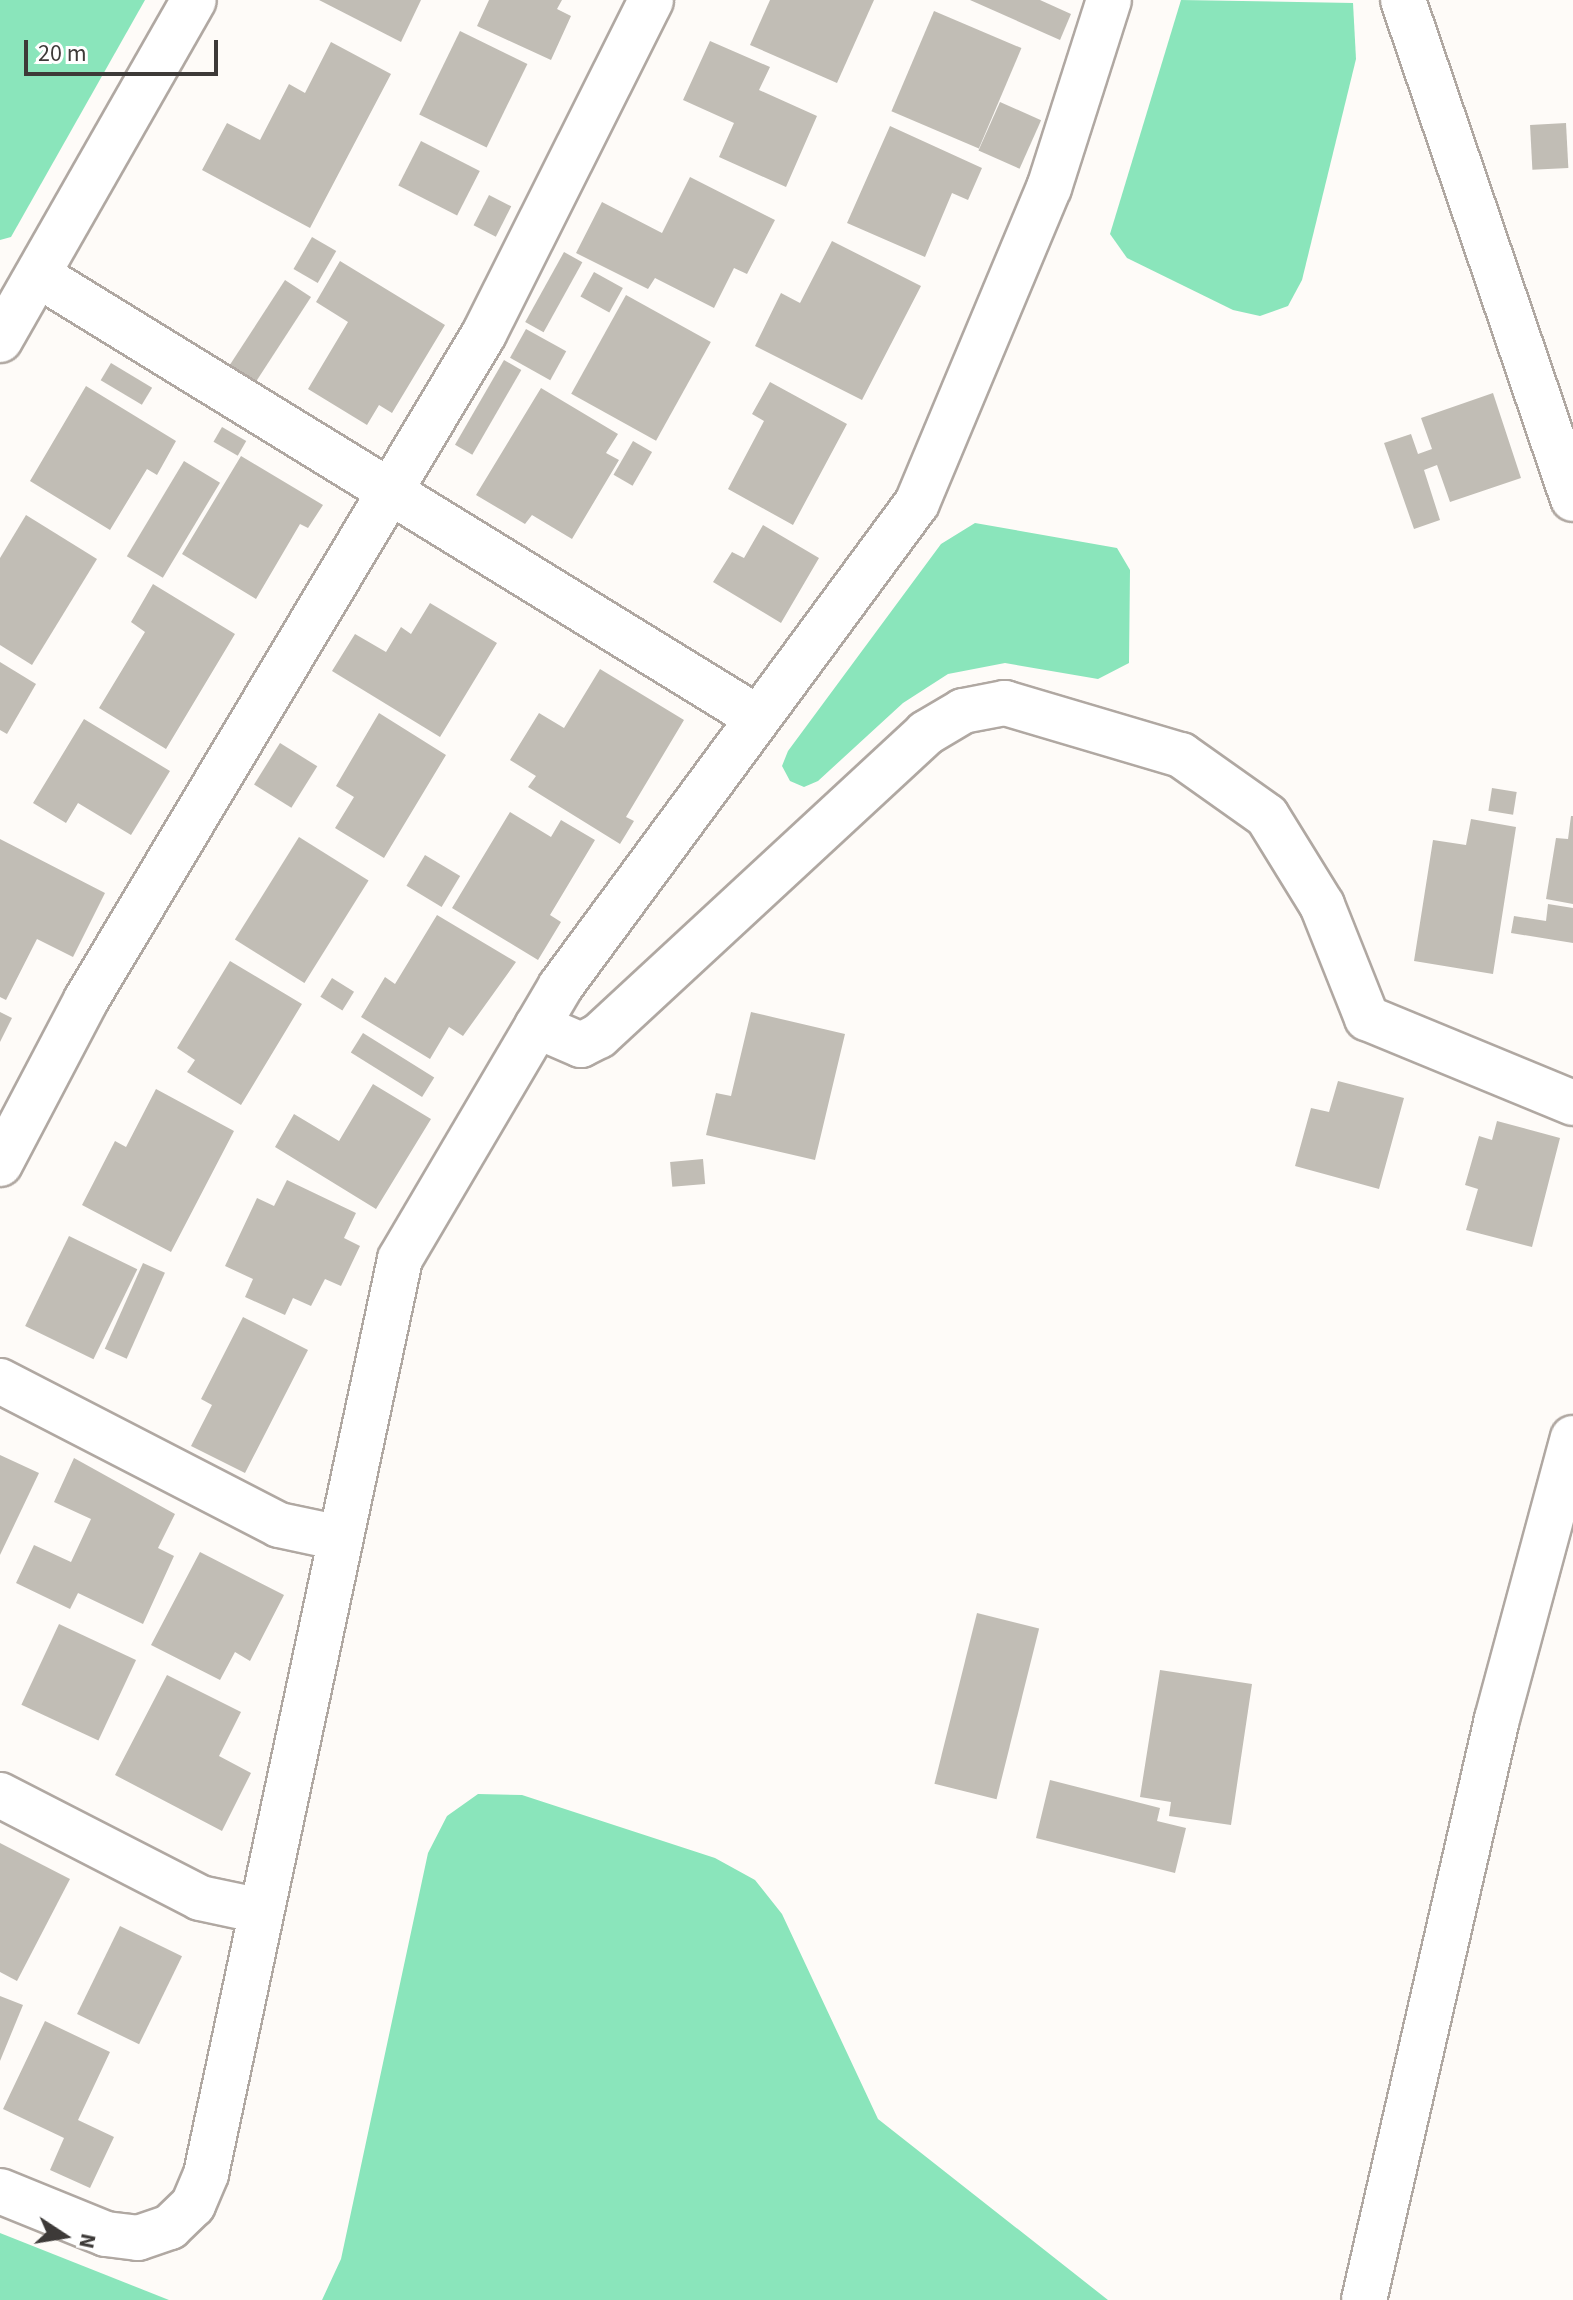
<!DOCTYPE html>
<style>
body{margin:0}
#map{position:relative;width:1573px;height:2300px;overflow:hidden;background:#fefbf8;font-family:"Source Sans 3",sans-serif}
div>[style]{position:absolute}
.green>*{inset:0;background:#8ae5bb}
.building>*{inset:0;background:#c1bdb5;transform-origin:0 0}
.roads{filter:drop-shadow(2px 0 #b0a8a2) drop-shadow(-2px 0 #b0a8a2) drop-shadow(0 2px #b0a8a2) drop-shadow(0 -2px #b0a8a2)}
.minor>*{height:44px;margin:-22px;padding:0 22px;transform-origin:22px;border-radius:22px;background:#fff}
span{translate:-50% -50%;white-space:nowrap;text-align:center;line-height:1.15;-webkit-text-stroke:8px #fff;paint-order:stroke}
.north{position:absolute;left:24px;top:2196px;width:80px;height:80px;-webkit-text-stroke:6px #fff;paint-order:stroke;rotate:102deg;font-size:22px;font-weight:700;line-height:32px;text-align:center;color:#3d3a38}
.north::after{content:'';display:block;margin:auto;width:28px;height:36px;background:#3d3a38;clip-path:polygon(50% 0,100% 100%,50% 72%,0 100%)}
.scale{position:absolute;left:24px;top:40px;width:194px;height:36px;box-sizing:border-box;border:4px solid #3d3a38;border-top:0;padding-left:10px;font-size:24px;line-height:28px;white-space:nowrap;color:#3d3a38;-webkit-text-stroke:6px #fff;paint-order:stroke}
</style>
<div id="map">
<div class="green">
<div style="clip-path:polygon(0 0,145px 0,11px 237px,0 240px)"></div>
<div style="clip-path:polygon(1181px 0,1353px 3px,1356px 59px,1302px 280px,1288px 306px,1260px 316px,1233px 310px,1127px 258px,1110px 234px)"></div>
<div style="clip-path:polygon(975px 523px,1117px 548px,1130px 570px,1129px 663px,1098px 679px,1005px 663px,948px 674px,903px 703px,818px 781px,804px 787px,790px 781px,782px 766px,788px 751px,941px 544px)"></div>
<div style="clip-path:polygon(478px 1794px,522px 1795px,715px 1858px,755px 1880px,782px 1914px,878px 2119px,1108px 2300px,322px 2300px,341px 2259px,428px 1853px,447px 1816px)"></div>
<div style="clip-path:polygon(0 2233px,169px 2300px,0 2300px)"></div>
</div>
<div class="building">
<div style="clip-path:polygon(319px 0,421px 0,401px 42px)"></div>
<div style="clip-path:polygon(489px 0,562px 0,557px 9px,571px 16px,551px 60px,477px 26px)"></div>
<div style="clip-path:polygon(770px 0,874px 0,837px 83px,750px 45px)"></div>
<div style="clip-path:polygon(970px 0,1040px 0,1071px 14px,1060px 40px)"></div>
<div style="left:934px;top:11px;width:95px;height:109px;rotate:23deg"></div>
<div style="left:460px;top:31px;width:75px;height:93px;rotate:26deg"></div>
<div style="clip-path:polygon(710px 41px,770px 67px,759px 90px,817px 116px,786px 187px,719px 157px,734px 123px,683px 100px)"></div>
<div style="clip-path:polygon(331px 42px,391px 74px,310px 228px,202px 170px,227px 123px,260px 140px,289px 84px,305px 93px)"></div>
<div style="left:1000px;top:102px;width:45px;height:53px;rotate:24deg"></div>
<div style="left:1566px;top:123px;width:45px;height:36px;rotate:87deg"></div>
<div style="clip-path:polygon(890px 126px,982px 168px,968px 200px,952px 193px,925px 257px,847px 223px)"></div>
<div style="left:421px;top:141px;width:66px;height:50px;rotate:27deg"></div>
<div style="clip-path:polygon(690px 177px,775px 220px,747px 274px,734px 268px,714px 308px,655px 278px,648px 289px,576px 253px,602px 202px,662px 233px)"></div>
<div style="left:489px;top:195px;width:25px;height:34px;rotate:27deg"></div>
<div style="left:312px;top:237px;width:28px;height:37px;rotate:30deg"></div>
<div style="clip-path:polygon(832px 241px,921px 286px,862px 400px,755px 346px,781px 293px,800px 303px)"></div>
<div style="left:564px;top:252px;width:21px;height:80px;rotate:29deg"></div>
<div style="clip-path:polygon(340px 261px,445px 325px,392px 413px,379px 405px,367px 425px,308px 389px,348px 322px,316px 302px)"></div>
<div style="left:594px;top:272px;width:33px;height:28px;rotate:29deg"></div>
<div style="left:285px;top:280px;width:31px;height:102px;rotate:33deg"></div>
<div style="left:626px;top:295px;width:97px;height:113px;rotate:29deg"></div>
<div style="left:526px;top:329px;width:46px;height:33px;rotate:29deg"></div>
<div style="left:504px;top:360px;width:20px;height:98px;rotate:30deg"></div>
<div style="left:111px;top:363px;width:48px;height:20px;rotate:31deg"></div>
<div style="clip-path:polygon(770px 382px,847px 424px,793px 525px,728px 489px,764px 421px,752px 414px)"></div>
<div style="clip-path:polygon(86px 386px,176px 441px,157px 475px,147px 469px,110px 530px,30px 481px)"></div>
<div style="clip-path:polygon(541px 388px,618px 434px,606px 453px,619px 460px,572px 539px,532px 515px,525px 524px,476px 495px)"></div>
<div style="clip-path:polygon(1493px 393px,1521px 478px,1450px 502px,1437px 465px,1424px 470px,1440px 520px,1414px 529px,1384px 443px,1411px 434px,1418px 454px,1432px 449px,1421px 418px)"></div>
<div style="left:222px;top:427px;width:28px;height:17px;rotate:30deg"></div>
<div style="left:633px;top:441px;width:22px;height:39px;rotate:30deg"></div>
<div style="clip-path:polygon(241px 456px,323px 505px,308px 528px,300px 524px,256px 599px,182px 554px)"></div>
<div style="left:184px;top:461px;width:42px;height:111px;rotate:31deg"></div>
<div style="clip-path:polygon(26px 515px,97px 559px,32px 665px,0 645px,0 558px)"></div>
<div style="clip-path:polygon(763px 525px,819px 558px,781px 623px,713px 582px,732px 552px,744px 558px)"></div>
<div style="clip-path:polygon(153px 584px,235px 634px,166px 749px,99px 708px,145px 632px,131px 622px)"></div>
<div style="clip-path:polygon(430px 603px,497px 643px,440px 737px,332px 671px,355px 634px,386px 652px,401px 627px,411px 634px)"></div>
<div style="clip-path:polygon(0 662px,36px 684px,7px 734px,0 730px)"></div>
<div style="clip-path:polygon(600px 669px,684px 720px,626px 817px,634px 821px,620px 844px,528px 787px,536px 776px,510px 760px,539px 713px,564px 728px)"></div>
<div style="clip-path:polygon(379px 713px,446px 755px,384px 858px,335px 828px,354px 797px,336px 786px)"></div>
<div style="clip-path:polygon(84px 719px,170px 771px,131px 835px,78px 803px,66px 823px,33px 803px)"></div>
<div style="left:280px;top:743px;width:44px;height:49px;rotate:32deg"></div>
<div style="left:1492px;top:788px;width:25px;height:23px;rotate:9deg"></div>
<div style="clip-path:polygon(510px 812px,551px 837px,561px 820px,595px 840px,550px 915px,561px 922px,538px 960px,452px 908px)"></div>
<div style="clip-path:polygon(1571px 816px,1573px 816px,1573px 904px,1546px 899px,1556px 838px,1568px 839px)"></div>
<div style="clip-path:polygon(1471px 819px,1516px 827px,1493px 974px,1414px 961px,1433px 840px,1466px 845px)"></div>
<div style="left:299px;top:837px;width:82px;height:121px;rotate:32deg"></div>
<div style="clip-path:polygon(0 839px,105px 893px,73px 957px,37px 939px,6px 1000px,0 997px)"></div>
<div style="left:425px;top:855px;width:41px;height:36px;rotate:31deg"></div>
<div style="clip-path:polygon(1548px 904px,1573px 908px,1573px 943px,1511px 933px,1514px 916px,1546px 921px)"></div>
<div style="clip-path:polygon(437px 915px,516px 962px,463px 1036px,449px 1027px,430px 1059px,361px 1017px,385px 977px,395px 984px)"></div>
<div style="clip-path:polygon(230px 961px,302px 1004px,241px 1105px,187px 1072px,195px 1060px,177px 1048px)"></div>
<div style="left:332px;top:978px;width:26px;height:22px;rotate:32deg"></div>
<div style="clip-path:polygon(0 1012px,12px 1018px,0 1042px)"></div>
<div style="clip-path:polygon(751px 1012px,845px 1034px,815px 1160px,706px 1135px,716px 1093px,731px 1096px)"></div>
<div style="left:363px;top:1033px;width:84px;height:23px;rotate:32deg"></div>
<div style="clip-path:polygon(1338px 1081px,1404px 1098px,1379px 1189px,1295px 1166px,1311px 1108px,1329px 1112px)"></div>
<div style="clip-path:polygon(373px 1084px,431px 1119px,376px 1209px,275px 1147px,294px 1114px,339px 1141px)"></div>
<div style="clip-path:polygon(156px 1089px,234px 1131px,171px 1252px,82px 1205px,115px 1141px,126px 1147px)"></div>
<div style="clip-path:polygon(1497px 1121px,1560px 1138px,1532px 1247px,1466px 1230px,1478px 1189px,1465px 1185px,1479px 1136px,1492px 1140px)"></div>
<div style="left:703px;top:1159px;width:25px;height:33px;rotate:85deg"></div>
<div style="clip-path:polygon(287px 1180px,356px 1213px,344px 1238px,360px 1246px,341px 1286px,325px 1279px,311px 1306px,293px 1298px,285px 1315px,245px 1297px,253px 1279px,225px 1266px,257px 1198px,274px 1206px)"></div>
<div style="left:69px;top:1236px;width:76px;height:100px;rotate:26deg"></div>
<div style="left:143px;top:1263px;width:24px;height:94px;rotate:24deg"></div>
<div style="clip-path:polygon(243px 1317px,308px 1350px,245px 1473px,191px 1446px,212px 1405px,201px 1399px)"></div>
<div style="clip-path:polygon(0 1455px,39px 1473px,0 1555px)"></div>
<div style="clip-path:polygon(74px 1458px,175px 1514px,158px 1548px,174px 1556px,143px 1624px,78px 1593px,70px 1609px,16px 1583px,34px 1545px,71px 1562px,91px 1519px,54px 1502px)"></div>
<div style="clip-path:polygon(200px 1552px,284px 1595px,250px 1661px,235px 1652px,220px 1680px,151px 1645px)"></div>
<div style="left:977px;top:1613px;width:64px;height:176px;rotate:14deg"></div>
<div style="left:59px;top:1624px;width:85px;height:89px;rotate:25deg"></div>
<div style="clip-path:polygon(1160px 1670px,1252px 1684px,1231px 1825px,1169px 1816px,1171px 1802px,1140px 1797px)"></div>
<div style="clip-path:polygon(167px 1675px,241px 1712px,219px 1756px,251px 1773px,222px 1831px,115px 1775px)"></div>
<div style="clip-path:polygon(1050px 1780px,1160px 1808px,1157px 1821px,1186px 1828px,1175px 1873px,1036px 1838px)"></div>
<div style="clip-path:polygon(0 1843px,70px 1879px,17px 1981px,0 1972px)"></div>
<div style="left:120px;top:1926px;width:69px;height:98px;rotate:26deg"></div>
<div style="clip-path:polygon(0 1996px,23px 2005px,0 2061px)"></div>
<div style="clip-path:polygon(45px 2021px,110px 2052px,78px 2120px,114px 2137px,90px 2188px,50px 2170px,64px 2138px,3px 2109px)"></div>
</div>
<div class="roads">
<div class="minor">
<div style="left:1403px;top:0;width:527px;rotate:71.19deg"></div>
<div style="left:38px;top:275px;width:845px;rotate:31.6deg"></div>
<div style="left:0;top:340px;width:391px;rotate:-60.3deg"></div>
<div style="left:537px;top:1026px;width:48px;rotate:23.4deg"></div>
<div style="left:581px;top:1045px;width:20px;rotate:-27deg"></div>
<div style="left:599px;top:1036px;width:446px;rotate:-42.8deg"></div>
<div style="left:926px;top:733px;width:43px;rotate:-30.7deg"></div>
<div style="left:963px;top:711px;width:43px;rotate:-10.8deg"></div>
<div style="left:1005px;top:703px;width:184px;rotate:16.5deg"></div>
<div style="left:1181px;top:755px;width:105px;rotate:35.3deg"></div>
<div style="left:1267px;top:816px;width:105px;rotate:58.3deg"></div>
<div style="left:1322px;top:905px;width:122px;rotate:68.3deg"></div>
<div style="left:1367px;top:1018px;width:223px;rotate:22.4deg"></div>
<div style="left:0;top:1164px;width:185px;rotate:-62.3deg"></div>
<div style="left:86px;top:1000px;width:776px;rotate:-59.14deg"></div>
<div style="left:484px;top:334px;width:373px;rotate:-63.4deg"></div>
<div style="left:0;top:1381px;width:314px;rotate:27.3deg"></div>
<div style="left:279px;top:1525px;width:62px;rotate:12deg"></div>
<div style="left:0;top:1795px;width:225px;rotate:27.2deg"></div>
<div style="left:200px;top:1898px;width:62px;rotate:12deg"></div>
<div style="left:0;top:2191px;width:114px;rotate:22.1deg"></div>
<div style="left:106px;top:2234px;width:32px;rotate:7deg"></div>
<div style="left:138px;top:2238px;width:34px;rotate:-19deg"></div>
<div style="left:170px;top:2227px;width:32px;rotate:-44deg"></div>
<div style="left:193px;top:2205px;width:34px;rotate:-67deg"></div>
<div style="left:206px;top:2174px;width:935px;rotate:-78.03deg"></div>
<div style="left:400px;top:1259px;width:316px;rotate:-59.5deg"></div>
<div style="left:560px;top:987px;width:601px;rotate:-53.59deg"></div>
<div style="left:917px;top:503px;width:342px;rotate:-67.3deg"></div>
<div style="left:1049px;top:188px;width:197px;rotate:-72.3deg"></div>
<div style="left:1364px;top:2300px;width:596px;rotate:-77.11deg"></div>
<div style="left:1497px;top:1719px;width:291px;rotate:-74.9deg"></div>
</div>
</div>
<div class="north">N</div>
<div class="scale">20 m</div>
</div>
